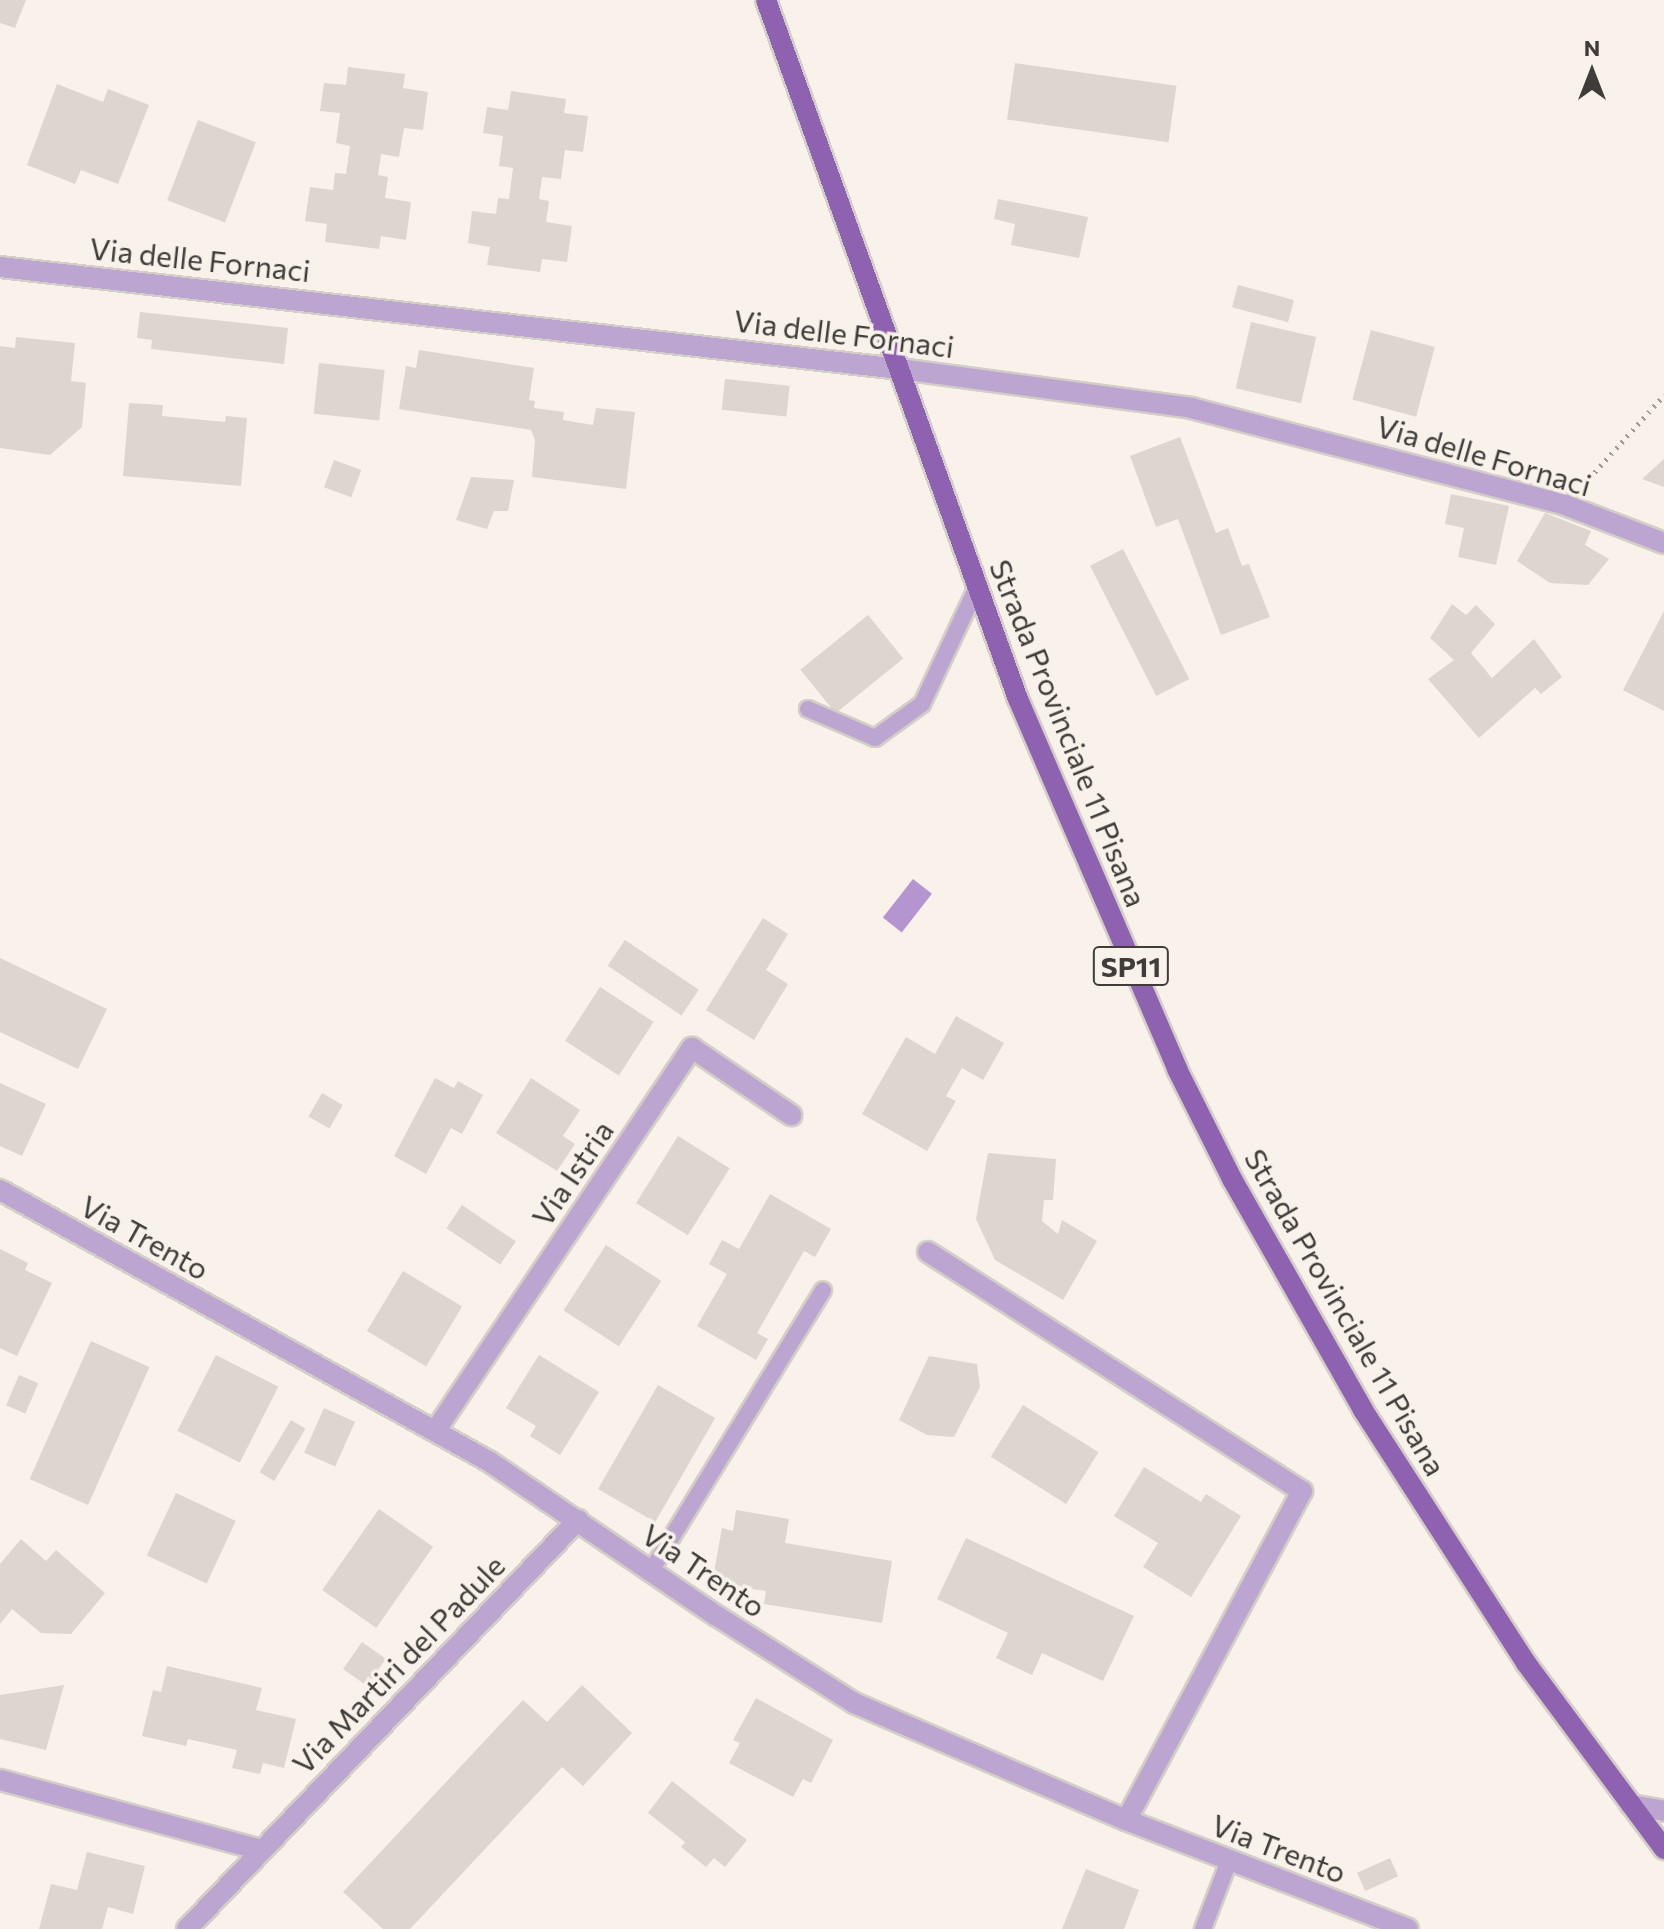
<!DOCTYPE html>
<style>
body{margin:0}
#map{position:relative;width:1664px;height:1929px;overflow:hidden;background:#f8f2ea;font-family:Commissioner,sans-serif}
div>[style]{position:absolute}
.water>*{inset:0;background:#b595d0;transform-origin:0 0}
.building>*{inset:0;background:#dcd6cf;transform-origin:0 0}
.path>*{height:5px;margin-top:-2.5px;transform-origin:0;background:repeating-linear-gradient(90deg,#a09b96 0 2px,transparent 0 8px)}
.roads{filter:drop-shadow(2px 0 #d3cec7) drop-shadow(-2px 0 #d3cec7) drop-shadow(0 2px #d3cec7) drop-shadow(0 -2px #d3cec7)}
.lane>*{height:16px;margin:-8px;padding:0 8px;transform-origin:8px;border-radius:8px;background:#bda5d1}
.street>*{height:20px;margin:-10px;padding:0 10px;transform-origin:10px;border-radius:10px;background:#bda5d1}
.primary>*{height:20px;margin:-10px;padding:0 10px;transform-origin:10px;border-radius:10px;background:#8e61b1}
span{translate:-50% -50%;white-space:nowrap;text-align:center;line-height:1.15;-webkit-text-stroke:7px #f8f2ea;paint-order:stroke}
.shield-label span{padding:2px 6px;background:#f8f2ea;border:2px solid;border-radius:6px;-webkit-text-stroke-width:0}
.shield-label{font-size:28px;color:#3f3c39;font-weight:700}
.street-label{font-size:30px;color:#3f3c39}
.north{position:absolute;left:1552px;top:32px;width:80px;height:80px;-webkit-text-stroke:6px #f8f2ea;paint-order:stroke;rotate:0deg;font-size:22px;font-weight:700;line-height:32px;text-align:center;color:#3f3c39}
.north::after{content:'';display:block;margin:auto;width:28px;height:36px;background:#3f3c39;clip-path:polygon(50% 0,100% 100%,50% 72%,0 100%)}
</style>
<div id="map">
<div class="water">
<div style="left:913px;top:879px;width:24px;height:49px;rotate:38deg"></div>
</div>
<div class="building">
<div style="clip-path:polygon(0 0,26px 0,15px 28px,0 23px)"></div>
<div style="left:1015px;top:63px;width:163px;height:57px;rotate:8deg"></div>
<div style="clip-path:polygon(348px 67px,405px 74px,403px 88px,428px 92px,423px 130px,404px 128px,399px 157px,381px 154px,378px 175px,388px 177px,385px 198px,411px 202px,406px 240px,381px 236px,379px 249px,325px 242px,327px 224px,305px 221px,310px 187px,333px 190px,335px 173px,346px 174px,350px 146px,336px 143px,340px 113px,320px 111px,324px 83px,346px 85px)"></div>
<div style="clip-path:polygon(57px 84px,103px 102px,108px 89px,149px 105px,118px 184px,81px 170px,75px 184px,27px 165px)"></div>
<div style="clip-path:polygon(511px 91px,566px 99px,564px 113px,588px 116px,583px 152px,565px 150px,561px 179px,542px 177px,539px 199px,549px 201px,546px 222px,572px 226px,567px 262px,542px 259px,540px 272px,487px 265px,490px 247px,468px 243px,472px 211px,496px 214px,498px 198px,509px 199px,513px 168px,499px 166px,503px 136px,483px 133px,487px 107px,508px 110px)"></div>
<div style="left:198px;top:120px;width:62px;height:86px;rotate:21deg"></div>
<div style="clip-path:polygon(998px 199px,1088px 217px,1079px 258px,1011px 245px,1015px 224px,994px 219px)"></div>
<div style="left:1238px;top:285px;width:58px;height:23px;rotate:15deg"></div>
<div style="clip-path:polygon(140px 312px,288px 328px,284px 364px,151px 349px,152px 340px,137px 338px)"></div>
<div style="left:1251px;top:322px;width:67px;height:68px;rotate:13deg"></div>
<div style="left:1371px;top:330px;width:66px;height:72px;rotate:15deg"></div>
<div style="clip-path:polygon(16px 337px,75px 343px,71px 381px,86px 383px,82px 427px,50px 455px,0 448px,0 346px,15px 348px)"></div>
<div style="clip-path:polygon(419px 350px,534px 368px,529px 400px,535px 401px,534px 408px,564px 412px,563px 420px,593px 425px,596px 408px,635px 412px,626px 489px,532px 477px,535px 440px,531px 430px,399px 409px,406px 366px,416px 368px)"></div>
<div style="left:319px;top:363px;width:66px;height:51px;rotate:6deg"></div>
<div style="left:725px;top:379px;width:65px;height:31px;rotate:6deg"></div>
<div style="clip-path:polygon(129px 403px,163px 405px,162px 416px,225px 422px,226px 416px,247px 418px,241px 486px,123px 476px)"></div>
<div style="clip-path:polygon(1180px 437px,1216px 533px,1228px 528px,1242px 566px,1249px 564px,1270px 617px,1221px 635px,1178px 519px,1156px 527px,1130px 456px)"></div>
<div style="clip-path:polygon(1664px 459px,1664px 487px,1642px 479px)"></div>
<div style="left:334px;top:460px;width:29px;height:29px;rotate:20deg"></div>
<div style="clip-path:polygon(471px 477px,514px 480px,508px 511px,494px 511px,487px 529px,456px 520px)"></div>
<div style="clip-path:polygon(1451px 494px,1509px 506px,1496px 565px,1458px 557px,1464px 528px,1445px 524px)"></div>
<div style="clip-path:polygon(1545px 513px,1591px 531px,1585px 545px,1609px 559px,1588px 585px,1550px 583px,1517px 561px)"></div>
<div style="left:1123px;top:549px;width:146px;height:37px;rotate:63deg"></div>
<div style="clip-path:polygon(1452px 604px,1466px 615px,1476px 605px,1495px 624px,1471px 653px,1492px 678px,1534px 639px,1562px 677px,1541px 694px,1535px 688px,1479px 738px,1428px 679px,1454px 660px,1430px 638px)"></div>
<div style="clip-path:polygon(1664px 611px,1664px 711px,1623px 690px)"></div>
<div style="left:868px;top:615px;width:56px;height:87px;rotate:51deg"></div>
<div style="clip-path:polygon(763px 918px,788px 934px,766px 970px,788px 984px,754px 1040px,706px 1010px)"></div>
<div style="left:625px;top:940px;width:89px;height:31px;rotate:34deg"></div>
<div style="clip-path:polygon(0 958px,107px 1009px,78px 1069px,0 1032px)"></div>
<div style="left:600px;top:987px;width:64px;height:64px;rotate:33deg"></div>
<div style="clip-path:polygon(956px 1016px,1004px 1043px,983px 1080px,962px 1068px,946px 1096px,956px 1101px,927px 1151px,862px 1114px,906px 1037px,935px 1054px)"></div>
<div style="clip-path:polygon(435px 1078px,454px 1088px,458px 1081px,483px 1095px,462px 1134px,451px 1128px,426px 1174px,394px 1156px)"></div>
<div style="clip-path:polygon(531px 1078px,580px 1110px,563px 1136px,575px 1144px,557px 1171px,496px 1133px)"></div>
<div style="clip-path:polygon(0 1083px,46px 1104px,22px 1156px,0 1146px)"></div>
<div style="left:322px;top:1093px;width:24px;height:27px;rotate:30deg"></div>
<div style="left:678px;top:1136px;width:61px;height:79px;rotate:32deg"></div>
<div style="clip-path:polygon(988px 1153px,1056px 1159px,1053px 1200px,1044px 1200px,1042px 1221px,1058px 1234px,1062px 1220px,1097px 1241px,1063px 1300px,995px 1260px,976px 1219px)"></div>
<div style="clip-path:polygon(770px 1194px,831px 1229px,815px 1257px,804px 1251px,757px 1333px,768px 1339px,756px 1360px,697px 1326px,727px 1274px,709px 1264px,722px 1240px,739px 1249px)"></div>
<div style="left:462px;top:1205px;width:65px;height:28px;rotate:34deg"></div>
<div style="left:606px;top:1245px;width:66px;height:78px;rotate:33deg"></div>
<div style="clip-path:polygon(0 1249px,28px 1263px,25px 1270px,52px 1283px,17px 1356px,0 1348px)"></div>
<div style="left:403px;top:1271px;width:69px;height:70px;rotate:31deg"></div>
<div style="left:91px;top:1341px;width:64px;height:151px;rotate:24deg"></div>
<div style="left:216px;top:1355px;width:70px;height:85px;rotate:27deg"></div>
<div style="clip-path:polygon(539px 1355px,599px 1392px,560px 1455px,530px 1436px,536px 1426px,506px 1408px)"></div>
<div style="clip-path:polygon(929px 1356px,977px 1364px,980px 1387px,954px 1437px,927px 1435px,899px 1420px)"></div>
<div style="left:19px;top:1375px;width:21px;height:33px;rotate:23deg"></div>
<div style="left:658px;top:1385px;width:66px;height:120px;rotate:30deg"></div>
<div style="left:1023px;top:1405px;width:89px;height:61px;rotate:32deg"></div>
<div style="left:324px;top:1408px;width:34px;height:49px;rotate:24deg"></div>
<div style="left:291px;top:1420px;width:17px;height:61px;rotate:31deg"></div>
<div style="clip-path:polygon(1144px 1467px,1201px 1502px,1206px 1494px,1241px 1516px,1191px 1597px,1143px 1567px,1158px 1543px,1114px 1516px)"></div>
<div style="left:176px;top:1493px;width:66px;height:69px;rotate:25deg"></div>
<div style="left:379px;top:1509px;width:66px;height:99px;rotate:35deg"></div>
<div style="clip-path:polygon(736px 1510px,789px 1519px,785px 1543px,892px 1561px,882px 1623px,764px 1604px,766px 1591px,712px 1583px,722px 1528px,733px 1531px)"></div>
<div style="clip-path:polygon(966px 1538px,1134px 1616px,1103px 1681px,1042px 1653px,1032px 1675px,996px 1658px,1008px 1633px,937px 1599px)"></div>
<div style="clip-path:polygon(21px 1539px,46px 1561px,56px 1550px,105px 1593px,71px 1634px,41px 1633px,12px 1609px,0 1624px,0 1564px)"></div>
<div style="left:362px;top:1642px;width:29px;height:33px;rotate:35deg"></div>
<div style="clip-path:polygon(167px 1666px,262px 1688px,256px 1710px,296px 1719px,284px 1768px,263px 1763px,260px 1774px,232px 1768px,237px 1750px,188px 1739px,186px 1746px,142px 1736px,153px 1690px,161px 1692px)"></div>
<div style="clip-path:polygon(64px 1685px,46px 1750px,0 1739px,0 1695px)"></div>
<div style="clip-path:polygon(582px 1685px,632px 1733px,583px 1786px,562px 1767px,410px 1929px,383px 1929px,343px 1892px,523px 1700px,547px 1722px)"></div>
<div style="clip-path:polygon(756px 1698px,833px 1740px,811px 1783px,803px 1779px,793px 1797px,729px 1763px,740px 1743px,733px 1740px)"></div>
<div style="clip-path:polygon(672px 1781px,747px 1840px,725px 1867px,714px 1858px,706px 1867px,681px 1847px,685px 1842px,648px 1813px)"></div>
<div style="clip-path:polygon(87px 1852px,145px 1866px,133px 1914px,108px 1907px,102px 1929px,39px 1929px,51px 1884px,77px 1890px)"></div>
<div style="left:1390px;top:1858px;width:20px;height:36px;rotate:66deg"></div>
<div style="clip-path:polygon(1086px 1869px,1139px 1890px,1124px 1929px,1062px 1929px)"></div>
</div>
<div class="path">
<div style="left:1584px;top:484px;width:120px;rotate:-48deg"></div>
</div>
<div class="roads">
<div class="lane">
<div style="left:808px;top:709px;width:73px;rotate:23.4deg"></div>
<div style="left:875px;top:738px;width:58px;rotate:-35.9deg"></div>
<div style="left:922px;top:704px;width:127px;rotate:-64.8deg"></div>
<div style="left:651px;top:1571px;width:329px;rotate:-58.5deg"></div>
<div style="left:1203px;top:1929px;width:73px;rotate:-69.1deg"></div>
</div>
<div class="street">
<div style="left:0;top:267px;width:906px;rotate:6.47deg"></div>
<div style="left:900px;top:369px;width:294px;rotate:7.6deg"></div>
<div style="left:1191px;top:408px;width:386px;rotate:14.5deg"></div>
<div style="left:1565px;top:505px;width:106px;rotate:21deg"></div>
<div style="left:0;top:1190px;width:560px;rotate:29.03deg"></div>
<div style="left:490px;top:1462px;width:274px;rotate:34.2deg"></div>
<div style="left:717px;top:1616px;width:162px;rotate:32.4deg"></div>
<div style="left:854px;top:1703px;width:296px;rotate:23.3deg"></div>
<div style="left:1126px;top:1820px;width:302px;rotate:21.1deg"></div>
<div style="left:928px;top:1252px;width:444px;rotate:32.6deg"></div>
<div style="left:1302px;top:1491px;width:373px;rotate:118.1deg"></div>
<div style="left:436px;top:1430px;width:460px;rotate:-56.2deg"></div>
<div style="left:692px;top:1048px;width:120px;rotate:34.1deg"></div>
<div style="left:0;top:1780px;width:271px;rotate:15deg"></div>
<div style="left:1631px;top:1805px;width:34px;rotate:10deg"></div>
<div style="left:187px;top:1929px;width:566px;rotate:-46.29deg"></div>
</div>
<div class="primary">
<div style="left:766px;top:0;width:743px;rotate:70.18deg"></div>
<div style="left:1018px;top:699px;width:403px;rotate:66.7deg"></div>
<div style="left:1177px;top:1069px;width:123px;rotate:63.4deg"></div>
<div style="left:1232px;top:1179px;width:266px;rotate:60.4deg"></div>
<div style="left:1363px;top:1410px;width:301px;rotate:57.2deg"></div>
<div style="left:1526px;top:1663px;width:232px;rotate:53.4deg"></div>
</div>
</div>
<div class="shield-label">
<span style="left:1131px;top:966px">SP11</span>
</div>
<div class="street-label">
<span style="left:200px;top:259px;rotate:6deg">Via delle Fornaci</span>
<span style="left:844px;top:333px;rotate:7deg">Via delle Fornaci</span>
<span style="left:1484px;top:455px;rotate:16deg">Via delle Fornaci</span>
<span style="left:1069px;top:733px;rotate:68deg">Strada Provinciale 11 Pisana</span>
<span style="left:572px;top:1173px;rotate:-56deg">Via Istria</span>
<span style="left:145px;top:1237px;rotate:29deg">Via Trento</span>
<span style="left:1346px;top:1312px;rotate:60deg">Strada Provinciale 11 Pisana</span>
<span style="left:704px;top:1570px;rotate:34deg">Via Trento</span>
<span style="left:398px;top:1664px;rotate:-46deg">Via Martiri del Padule</span>
<span style="left:1279px;top:1848px;rotate:21deg">Via Trento</span>
</div>
<div class="north">N</div>
</div>
